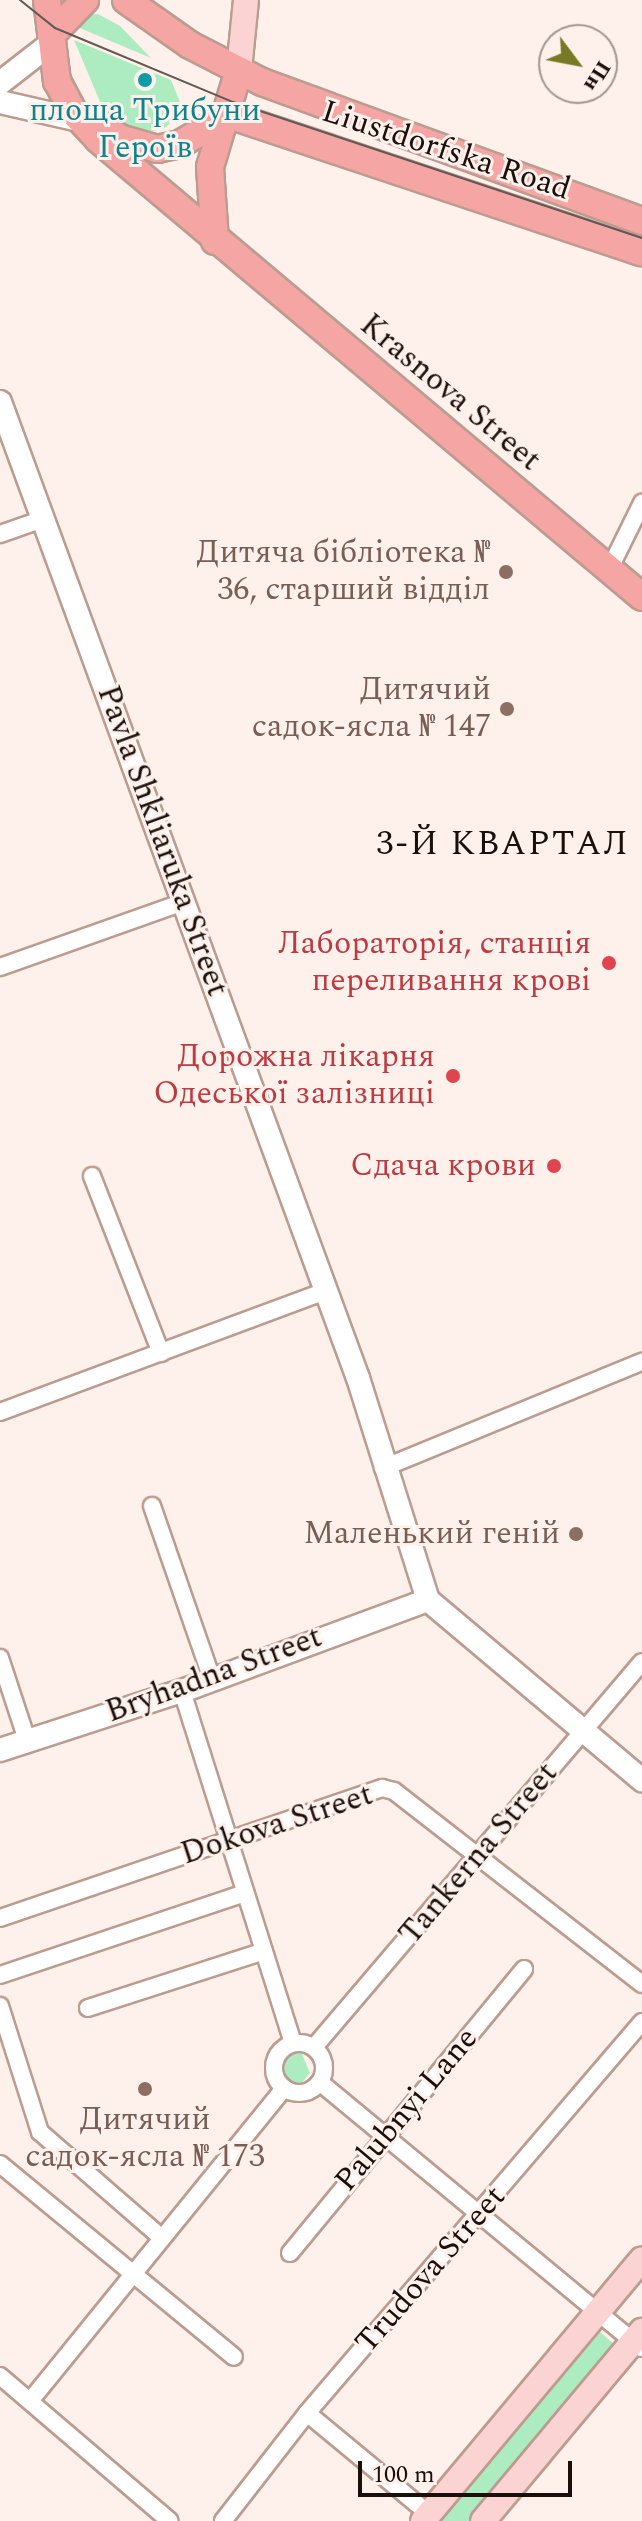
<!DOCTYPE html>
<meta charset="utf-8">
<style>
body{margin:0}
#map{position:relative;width:642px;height:2521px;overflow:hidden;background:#fef0ea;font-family:Spectral,serif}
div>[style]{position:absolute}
.green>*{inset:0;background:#acecc0}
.roads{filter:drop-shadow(2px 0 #bc9c90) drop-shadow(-2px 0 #bc9c90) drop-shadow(0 2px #bc9c90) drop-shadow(0 -2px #bc9c90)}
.minor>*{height:16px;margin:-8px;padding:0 8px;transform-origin:8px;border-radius:8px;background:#fff}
.minor>.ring{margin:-8px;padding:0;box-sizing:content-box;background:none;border:16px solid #fff;border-radius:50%}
.tertiary>*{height:22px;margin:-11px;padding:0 11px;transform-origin:11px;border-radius:11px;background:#fff}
.secondary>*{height:24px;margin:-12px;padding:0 12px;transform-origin:12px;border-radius:12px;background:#fad3d2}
.primary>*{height:26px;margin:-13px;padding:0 13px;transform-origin:13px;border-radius:13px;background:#f5a6a4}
.tram>*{height:2px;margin:-1px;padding:0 1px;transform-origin:1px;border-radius:1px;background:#645853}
.dots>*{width:22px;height:22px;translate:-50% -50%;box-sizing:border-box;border:4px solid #fef0ea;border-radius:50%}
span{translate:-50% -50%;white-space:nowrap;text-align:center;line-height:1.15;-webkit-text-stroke:6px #fef0ea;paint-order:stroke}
.culture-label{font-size:32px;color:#0d838f}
.street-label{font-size:32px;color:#1a0f0a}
.education-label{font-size:32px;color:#785e54}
.right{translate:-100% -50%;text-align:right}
.health-label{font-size:32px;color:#be3a42}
.neighbourhood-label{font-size:34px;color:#1a0f0a;letter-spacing:2px}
.north{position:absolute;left:538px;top:24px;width:80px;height:80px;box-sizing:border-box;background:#fef0ea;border:2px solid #a39690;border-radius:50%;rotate:122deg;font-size:22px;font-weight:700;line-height:32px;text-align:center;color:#1a0f0a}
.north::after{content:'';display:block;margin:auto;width:28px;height:36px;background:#777a22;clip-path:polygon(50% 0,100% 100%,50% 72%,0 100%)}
.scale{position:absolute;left:358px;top:2461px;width:214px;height:36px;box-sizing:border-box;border:4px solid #1a0f0a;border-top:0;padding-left:10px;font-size:24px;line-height:28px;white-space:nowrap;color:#1a0f0a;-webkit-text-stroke:6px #fef0ea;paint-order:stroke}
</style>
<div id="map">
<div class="green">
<div style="clip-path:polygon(98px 14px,120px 26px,151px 58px,75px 26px,84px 15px)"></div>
<div style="clip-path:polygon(74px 40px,171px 80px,180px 102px,176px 119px,163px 129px,142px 133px,106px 116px)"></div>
<div style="clip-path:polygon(299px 2047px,310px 2073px,299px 2086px,283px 2076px,280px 2063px,288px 2049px)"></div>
<div style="clip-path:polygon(593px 2326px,621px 2350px,477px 2521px,431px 2521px)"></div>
</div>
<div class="roads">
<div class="minor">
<div style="left:0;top:534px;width:46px;rotate:-19.2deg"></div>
<div style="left:609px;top:570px;width:75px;rotate:-63.8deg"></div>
<div style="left:0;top:967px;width:195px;rotate:-19.5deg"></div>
<div style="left:92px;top:1176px;width:190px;rotate:68.7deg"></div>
<div style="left:0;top:1412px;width:348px;rotate:-20.4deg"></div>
<div style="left:383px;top:1468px;width:280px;rotate:-22.3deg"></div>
<div style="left:152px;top:1506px;width:183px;rotate:70.9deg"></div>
<div style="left:0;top:1658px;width:86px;rotate:71.8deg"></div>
<div style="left:182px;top:1691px;width:368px;rotate:72.5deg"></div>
<div style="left:0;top:1918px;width:404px;rotate:-18.8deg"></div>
<div style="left:382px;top:1788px;width:12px;rotate:14deg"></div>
<div style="left:394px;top:1791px;width:314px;rotate:37.9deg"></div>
<div style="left:0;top:1975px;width:258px;rotate:-18.5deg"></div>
<div style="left:0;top:2006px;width:132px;rotate:72.4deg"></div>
<div style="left:40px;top:2132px;width:160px;rotate:41deg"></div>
<div style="left:88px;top:2008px;width:185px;rotate:-17.9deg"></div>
<div class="ring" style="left:274px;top:2043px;width:34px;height:34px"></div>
<div style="left:315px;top:2046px;width:504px;rotate:-49.58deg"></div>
<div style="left:322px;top:2084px;width:414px;rotate:39.6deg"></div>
<div style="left:0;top:2164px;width:303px;rotate:39.5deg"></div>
<div style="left:290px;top:2253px;width:368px;rotate:-50.5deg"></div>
<div style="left:0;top:2376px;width:223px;rotate:40.5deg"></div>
<div style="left:30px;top:2401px;width:403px;rotate:-50.9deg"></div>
<div style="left:307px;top:2413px;width:158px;rotate:39.6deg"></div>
<div style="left:223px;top:2521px;width:137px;rotate:-52.1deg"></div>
<div style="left:307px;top:2413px;width:515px;rotate:-49.41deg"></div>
</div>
<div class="tertiary">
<div style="left:0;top:83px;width:62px;rotate:-37.8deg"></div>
<div style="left:0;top:102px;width:90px;rotate:12.8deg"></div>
<div style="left:0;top:402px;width:1040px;rotate:69.86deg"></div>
<div style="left:358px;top:1378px;width:233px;rotate:72.5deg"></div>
<div style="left:428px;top:1600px;width:280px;rotate:40.1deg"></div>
<div style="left:0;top:1750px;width:191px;rotate:-18deg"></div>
<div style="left:182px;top:1691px;width:262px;rotate:-20.3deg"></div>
</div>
<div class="secondary">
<div style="left:239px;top:70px;width:70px;rotate:-84.3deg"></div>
<div style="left:423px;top:2521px;width:341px;rotate:-50.1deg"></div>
<div style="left:483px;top:2521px;width:248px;rotate:-50.1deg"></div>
</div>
<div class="primary">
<div style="left:47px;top:0;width:82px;rotate:83deg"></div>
<div style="left:57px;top:81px;width:36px;rotate:62deg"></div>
<div style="left:74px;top:113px;width:35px;rotate:47deg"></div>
<div style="left:98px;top:139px;width:711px;rotate:40.09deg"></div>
<div style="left:126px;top:0;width:78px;rotate:35.1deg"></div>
<div style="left:190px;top:45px;width:81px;rotate:27.2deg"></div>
<div style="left:262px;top:82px;width:405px;rotate:20.1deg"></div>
<div style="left:51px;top:35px;width:49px;rotate:-45.8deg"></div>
<div style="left:229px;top:115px;width:435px;rotate:18.4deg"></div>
<div style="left:100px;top:123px;width:24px;rotate:38deg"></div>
<div style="left:119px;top:138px;width:40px;rotate:16deg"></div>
<div style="left:157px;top:149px;width:24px;rotate:-12deg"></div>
<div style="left:180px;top:144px;width:57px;rotate:-30.6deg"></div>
<div style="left:215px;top:241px;width:74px;rotate:-93.9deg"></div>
<div style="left:210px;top:167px;width:101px;rotate:-73.4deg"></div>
</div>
</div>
<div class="tram">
<div style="left:20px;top:0;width:45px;rotate:38.7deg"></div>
<div style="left:55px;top:28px;width:193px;rotate:22.6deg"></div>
<div style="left:233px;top:102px;width:431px;rotate:18.4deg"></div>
</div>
<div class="dots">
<div style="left:145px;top:80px;background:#0f9aa8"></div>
<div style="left:506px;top:572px;background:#8d6e63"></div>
<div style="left:507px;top:709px;background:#8d6e63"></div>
<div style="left:609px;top:963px;background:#e0444e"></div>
<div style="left:453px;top:1076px;background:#e0444e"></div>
<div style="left:554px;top:1166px;background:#e0444e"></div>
<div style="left:576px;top:1534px;background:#8d6e63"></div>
<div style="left:145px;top:2089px;background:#8d6e63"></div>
</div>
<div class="culture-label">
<span style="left:145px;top:130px">площа Трибуни<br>Героїв</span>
</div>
<div class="street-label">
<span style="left:446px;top:151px;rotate:18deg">Liustdorfska Road</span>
<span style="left:450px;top:393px;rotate:40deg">Krasnova Street</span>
<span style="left:162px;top:841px;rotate:70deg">Pavla Shkliaruka Street</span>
<span style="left:214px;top:1675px;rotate:-20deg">Bryhadna Street</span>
<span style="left:277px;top:1825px;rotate:-18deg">Dokova Street</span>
<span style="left:479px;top:1854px;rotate:-50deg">Tankerna Street</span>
<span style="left:407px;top:2110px;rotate:-50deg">Palubnyi Lane</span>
<span style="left:431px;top:2270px;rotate:-49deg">Trudova Street</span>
</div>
<div class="education-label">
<span class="right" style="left:490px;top:572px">Дитяча бібліотека №<br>36, старший відділ</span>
<span class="right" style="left:491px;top:709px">Дитячий<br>садок-ясла № 147</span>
<span class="right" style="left:560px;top:1534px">Маленький геній</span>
<span style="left:145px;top:2139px">Дитячий<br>садок-ясла № 173</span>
</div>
<div class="health-label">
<span class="right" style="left:591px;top:963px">Лабораторія, станція<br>переливання крові</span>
<span class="right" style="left:435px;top:1076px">Дорожна лікарня<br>Одеської залізниці</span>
<span class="right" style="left:536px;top:1166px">Сдача крови</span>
</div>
<div class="neighbourhood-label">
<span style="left:503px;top:845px">3-Й КВАРТАЛ</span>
</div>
<div class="north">Пн</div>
<div class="scale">100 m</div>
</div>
